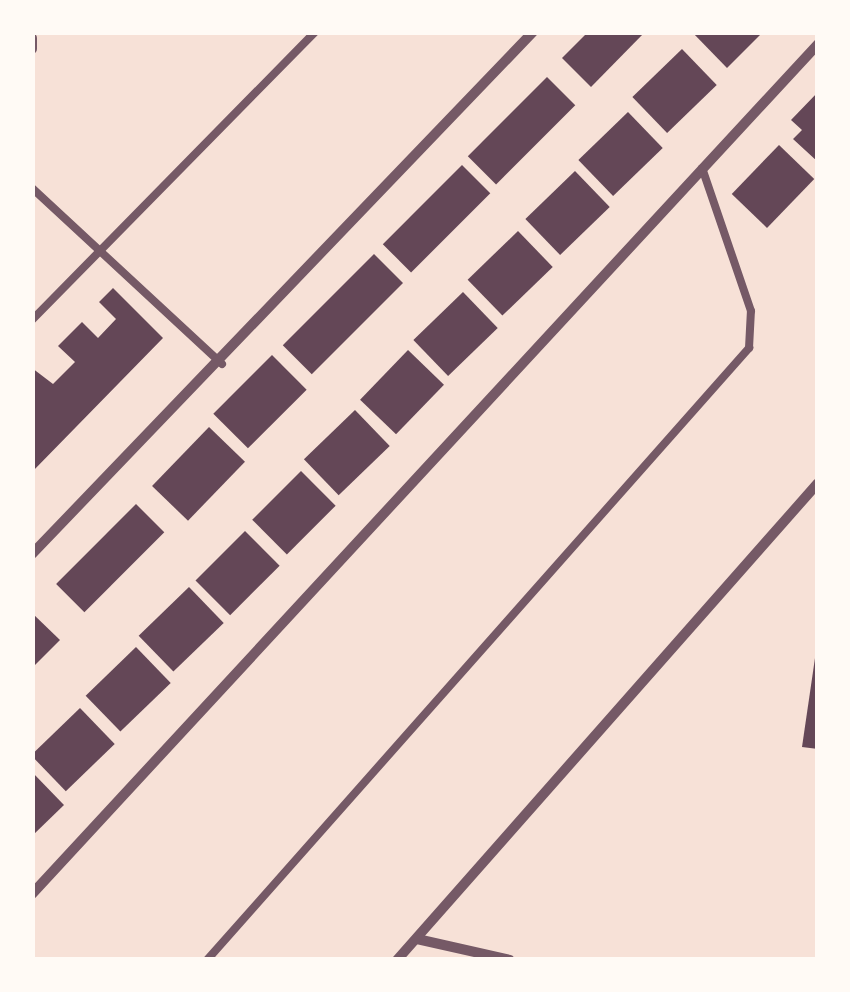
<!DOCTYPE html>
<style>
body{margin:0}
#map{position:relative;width:850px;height:992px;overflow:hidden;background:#f7e1d7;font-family:"Times New Roman",serif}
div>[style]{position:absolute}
.building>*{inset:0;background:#644757;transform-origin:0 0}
.service>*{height:8px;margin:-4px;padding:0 4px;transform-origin:4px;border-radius:4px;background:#755966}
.minor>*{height:10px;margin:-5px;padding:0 5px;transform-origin:5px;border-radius:5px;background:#755966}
span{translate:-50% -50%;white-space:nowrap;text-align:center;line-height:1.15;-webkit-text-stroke:8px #fffaf5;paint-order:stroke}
.frame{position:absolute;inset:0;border:35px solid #fffaf5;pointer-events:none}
</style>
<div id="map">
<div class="building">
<div style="clip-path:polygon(588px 32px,645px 32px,591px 87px,562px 58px)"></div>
<div style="clip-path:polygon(692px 32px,763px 32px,727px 68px)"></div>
<div style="left:682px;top:49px;width:50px;height:69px;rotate:46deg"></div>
<div style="left:547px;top:77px;width:40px;height:112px;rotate:45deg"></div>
<div style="clip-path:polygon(818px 92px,818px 162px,793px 139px,802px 130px,791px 120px)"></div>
<div style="left:628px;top:112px;width:50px;height:69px;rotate:46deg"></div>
<div style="left:779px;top:145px;width:49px;height:68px;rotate:44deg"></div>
<div style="left:462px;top:165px;width:40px;height:112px;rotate:45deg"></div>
<div style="left:575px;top:171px;width:50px;height:69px;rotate:46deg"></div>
<div style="left:518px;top:231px;width:50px;height:70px;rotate:46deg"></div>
<div style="left:374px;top:254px;width:41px;height:129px;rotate:45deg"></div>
<div style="clip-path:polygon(113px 288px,163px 338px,32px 472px,32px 368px,53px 384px,75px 362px,58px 346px,82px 322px,98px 338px,116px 319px,99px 302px)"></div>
<div style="left:463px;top:292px;width:50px;height:69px;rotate:46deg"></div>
<div style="left:408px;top:350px;width:50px;height:69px;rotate:44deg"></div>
<div style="left:272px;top:355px;width:49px;height:83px;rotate:45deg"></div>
<div style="left:355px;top:410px;width:50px;height:71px;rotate:46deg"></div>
<div style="left:209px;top:427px;width:50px;height:82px;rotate:44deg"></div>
<div style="left:301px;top:471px;width:49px;height:69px;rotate:45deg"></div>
<div style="left:136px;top:504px;width:40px;height:113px;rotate:45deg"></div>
<div style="left:245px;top:531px;width:49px;height:70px;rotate:45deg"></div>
<div style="left:189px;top:587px;width:50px;height:70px;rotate:46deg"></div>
<div style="clip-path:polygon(32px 613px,60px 640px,32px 668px)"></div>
<div style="left:136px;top:647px;width:50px;height:70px;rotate:46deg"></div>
<div style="clip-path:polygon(815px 658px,818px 658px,818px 749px,802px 747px)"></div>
<div style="left:80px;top:708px;width:50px;height:68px;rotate:46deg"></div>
<div style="clip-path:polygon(32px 772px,64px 805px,32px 836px)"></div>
</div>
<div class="service">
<div style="left:32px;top:188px;width:259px;rotate:42.8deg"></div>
<div style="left:32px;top:320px;width:404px;rotate:-45.5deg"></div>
<div style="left:207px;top:960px;width:818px;rotate:-48.47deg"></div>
<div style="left:749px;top:348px;width:37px;rotate:-87deg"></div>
<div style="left:751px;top:311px;width:151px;rotate:-108.9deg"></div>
</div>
<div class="minor">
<div style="left:32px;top:38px;width:11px;rotate:90deg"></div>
<div style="left:32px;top:554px;width:724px;rotate:-46.18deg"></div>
<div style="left:32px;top:894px;width:1158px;rotate:-47.24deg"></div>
<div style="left:417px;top:939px;width:95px;rotate:12.7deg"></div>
<div style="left:397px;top:960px;width:636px;rotate:-48.57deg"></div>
</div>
<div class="frame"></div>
</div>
